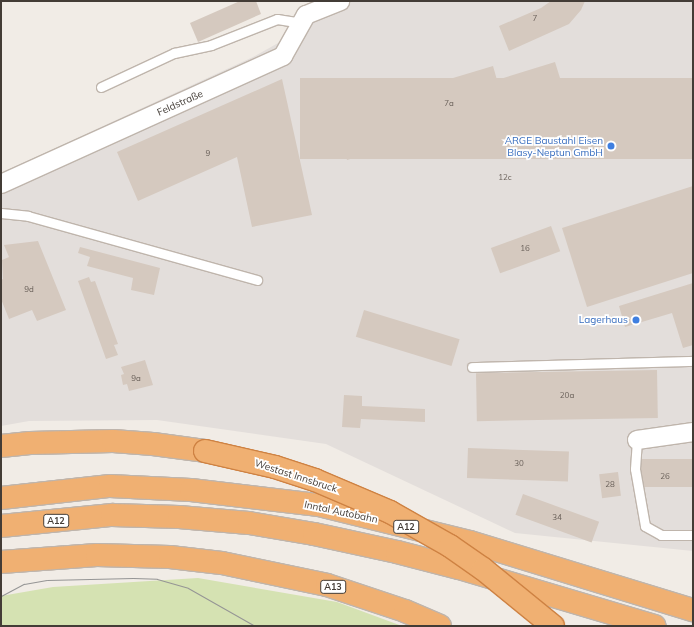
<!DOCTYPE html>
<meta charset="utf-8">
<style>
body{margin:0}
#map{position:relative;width:694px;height:627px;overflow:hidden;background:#f1ece6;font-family:Mulish,sans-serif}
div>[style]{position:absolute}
.industrial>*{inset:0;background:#e3dedb}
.green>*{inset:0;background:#d5e2b2}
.building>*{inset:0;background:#d5c9bf;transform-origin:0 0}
.roads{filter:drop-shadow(1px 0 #bfb5ac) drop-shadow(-1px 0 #bfb5ac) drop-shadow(0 1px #bfb5ac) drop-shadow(0 -1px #bfb5ac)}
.lane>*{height:9px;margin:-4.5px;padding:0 4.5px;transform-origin:4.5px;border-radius:4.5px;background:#fff}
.street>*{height:18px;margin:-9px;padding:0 9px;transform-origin:9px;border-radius:9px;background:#fff}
.highway>*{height:22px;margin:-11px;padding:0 11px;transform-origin:11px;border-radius:11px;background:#f0b072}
.tram>*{height:1px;margin:-0.5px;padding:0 0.5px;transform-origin:0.5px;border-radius:0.5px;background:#959595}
.bridges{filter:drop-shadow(1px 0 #ce8243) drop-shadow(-1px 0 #ce8243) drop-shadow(0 1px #ce8243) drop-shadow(0 -1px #ce8243)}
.highway-bridge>*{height:22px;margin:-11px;padding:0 11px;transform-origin:11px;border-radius:11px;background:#f0b072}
.dots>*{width:11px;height:11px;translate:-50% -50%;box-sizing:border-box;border:2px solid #fff;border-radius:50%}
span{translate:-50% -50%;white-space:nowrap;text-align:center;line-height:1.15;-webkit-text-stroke:3.5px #fff;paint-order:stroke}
.number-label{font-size:8px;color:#685f58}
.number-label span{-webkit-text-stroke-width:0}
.shield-label span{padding:1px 3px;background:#fff;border:1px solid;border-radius:3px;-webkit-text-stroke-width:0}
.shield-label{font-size:9px;color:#433c36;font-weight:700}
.street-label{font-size:10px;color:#433c36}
.shop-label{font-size:10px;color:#366cbe}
.right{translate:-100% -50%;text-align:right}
.frame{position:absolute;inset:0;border:2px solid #433c36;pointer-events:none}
</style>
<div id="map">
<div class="industrial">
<div style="clip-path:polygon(340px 1px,693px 1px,693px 551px,515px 533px,326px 444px,157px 420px,29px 421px,1px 426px,1px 173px,253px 57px,296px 33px)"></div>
</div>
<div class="green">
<div style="clip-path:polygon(198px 578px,337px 602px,402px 626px,1px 626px,1px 596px,53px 587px)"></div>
</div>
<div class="building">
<div style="clip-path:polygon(240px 1px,256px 1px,261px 14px,198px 42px,190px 23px)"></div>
<div style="clip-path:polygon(551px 1px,585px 1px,581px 10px,569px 24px,509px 51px,499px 26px,541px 8px)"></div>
<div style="clip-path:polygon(555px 62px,565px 94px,347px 160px,333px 114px,493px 66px,497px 80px)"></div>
<div style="left:693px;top:78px;width:81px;height:393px;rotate:90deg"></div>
<div style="clip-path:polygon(282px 79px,312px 215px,252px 227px,237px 157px,138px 201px,117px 152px)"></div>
<div style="clip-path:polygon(693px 186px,693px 273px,587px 307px,562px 228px)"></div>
<div style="left:551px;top:226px;width:27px;height:64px;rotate:70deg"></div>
<div style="clip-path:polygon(38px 241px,66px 310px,37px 321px,32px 310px,9px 319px,1px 299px,1px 280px,3px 279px,2px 260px,9px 257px,4px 245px)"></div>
<div style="clip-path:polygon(80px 247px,160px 268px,154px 295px,131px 290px,133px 278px,87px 266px,90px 257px,78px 253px)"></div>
<div style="clip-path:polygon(89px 277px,91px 282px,95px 281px,118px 344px,114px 345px,118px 355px,106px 359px,78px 281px)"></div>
<div style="clip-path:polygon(693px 283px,693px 345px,683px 348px,672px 313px,625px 327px,619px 306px)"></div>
<div style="left:364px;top:310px;width:100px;height:28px;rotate:17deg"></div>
<div style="clip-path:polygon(145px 360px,153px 385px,129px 391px,127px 384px,123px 385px,121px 375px,124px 374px,121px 367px)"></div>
<div style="left:657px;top:370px;width:48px;height:181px;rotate:89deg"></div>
<div style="clip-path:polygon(344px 395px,362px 396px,362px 406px,425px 409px,425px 422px,361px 419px,360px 428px,342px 427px)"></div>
<div style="left:468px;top:448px;width:101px;height:30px;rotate:2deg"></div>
<div style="left:693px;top:459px;width:28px;height:55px;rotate:90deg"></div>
<div style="left:618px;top:472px;width:24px;height:19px;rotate:83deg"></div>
<div style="left:523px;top:494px;width:81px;height:22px;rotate:20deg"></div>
</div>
<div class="roads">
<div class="lane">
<div style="left:101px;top:87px;width:81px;rotate:-25deg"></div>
<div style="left:174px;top:53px;width:38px;rotate:-12deg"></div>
<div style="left:211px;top:45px;width:71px;rotate:-21.5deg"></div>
<div style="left:277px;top:19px;width:24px;rotate:9deg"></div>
<div style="left:1px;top:213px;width:27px;rotate:6deg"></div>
<div style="left:28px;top:216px;width:238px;rotate:15.6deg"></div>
<div style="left:472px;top:367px;width:221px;rotate:-1.6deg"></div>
<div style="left:637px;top:440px;width:29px;rotate:94deg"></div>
<div style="left:635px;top:469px;width:58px;rotate:80deg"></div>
<div style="left:645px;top:526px;width:18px;rotate:29deg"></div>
<div style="left:661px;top:535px;width:32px"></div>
</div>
<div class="street">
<div style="left:1px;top:184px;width:310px;rotate:-24.4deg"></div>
<div style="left:283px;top:56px;width:47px;rotate:-60.7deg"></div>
<div style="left:306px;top:15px;width:37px;rotate:-22deg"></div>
<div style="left:637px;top:440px;width:57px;rotate:-8.1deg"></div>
</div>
<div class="highway">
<div style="left:1px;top:446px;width:29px;rotate:-6deg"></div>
<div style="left:30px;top:443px;width:83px;rotate:-1.4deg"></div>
<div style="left:113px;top:441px;width:40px;rotate:4.3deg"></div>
<div style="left:153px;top:444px;width:52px;rotate:7.7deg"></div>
<div style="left:1px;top:498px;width:110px;rotate:-6.3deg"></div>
<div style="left:110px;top:486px;width:81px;rotate:2.8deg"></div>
<div style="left:191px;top:490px;width:129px;rotate:6.7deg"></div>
<div style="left:319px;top:505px;width:155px;rotate:13.8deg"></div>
<div style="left:470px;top:542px;width:233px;rotate:17deg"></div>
<div style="left:1px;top:526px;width:112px;rotate:-5.7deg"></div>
<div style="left:112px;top:515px;width:67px;rotate:1.7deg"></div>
<div style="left:179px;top:517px;width:70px;rotate:4.9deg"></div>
<div style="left:249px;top:523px;width:66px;rotate:9.6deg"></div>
<div style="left:314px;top:534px;width:85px;rotate:12.2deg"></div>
<div style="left:397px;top:552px;width:64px;rotate:14.5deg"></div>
<div style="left:459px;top:568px;width:204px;rotate:16.5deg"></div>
<div style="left:1px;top:562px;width:96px;rotate:-4.2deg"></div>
<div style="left:97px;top:555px;width:73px;rotate:1.6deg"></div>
<div style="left:170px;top:557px;width:52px;rotate:6.6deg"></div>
<div style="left:222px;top:563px;width:107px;rotate:11.8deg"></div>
<div style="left:327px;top:585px;width:82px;rotate:18.4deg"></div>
<div style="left:405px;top:611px;width:38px;rotate:23deg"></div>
</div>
</div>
<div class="tram">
<div style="left:1px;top:596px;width:26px;rotate:-28deg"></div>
<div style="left:24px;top:584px;width:23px;rotate:-10deg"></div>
<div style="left:47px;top:580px;width:86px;rotate:-1.3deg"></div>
<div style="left:133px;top:578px;width:24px;rotate:2deg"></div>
<div style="left:157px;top:579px;width:32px;rotate:16deg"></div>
<div style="left:188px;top:588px;width:77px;rotate:29.6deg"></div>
</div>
<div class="bridges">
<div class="highway-bridge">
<div style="left:205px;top:451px;width:72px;rotate:12.9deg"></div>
<div style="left:275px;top:467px;width:42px;rotate:18deg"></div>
<div style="left:315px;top:480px;width:82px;rotate:23.1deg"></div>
<div style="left:390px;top:512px;width:69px;rotate:29.5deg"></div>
<div style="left:450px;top:546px;width:40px;rotate:34.9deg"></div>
<div style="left:483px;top:569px;width:90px;rotate:39.2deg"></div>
</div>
</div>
<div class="dots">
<div style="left:611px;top:146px;background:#3f7fe0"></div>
<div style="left:636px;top:320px;background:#3f7fe0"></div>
</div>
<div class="number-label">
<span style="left:535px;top:19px">7</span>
<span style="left:449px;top:104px">7a</span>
<span style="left:208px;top:154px">9</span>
<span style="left:505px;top:178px">12c</span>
<span style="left:525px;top:249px">16</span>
<span style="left:29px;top:290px">9d</span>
<span style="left:136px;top:379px">9a</span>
<span style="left:567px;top:396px">20a</span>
<span style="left:519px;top:464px">30</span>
<span style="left:665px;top:477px">26</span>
<span style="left:610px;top:485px">28</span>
<span style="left:557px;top:518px">34</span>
</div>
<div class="shield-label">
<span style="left:56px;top:521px">A12</span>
<span style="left:406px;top:527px">A12</span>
<span style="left:333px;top:587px">A13</span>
</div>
<div class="street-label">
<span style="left:180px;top:103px;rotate:-24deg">Feldstraße</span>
<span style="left:296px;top:476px;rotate:18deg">Westast Innsbruck</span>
<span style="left:341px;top:512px;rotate:12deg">Inntal Autobahn</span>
</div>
<div class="shop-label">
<span class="right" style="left:603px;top:146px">ARGE Baustahl Eisen<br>Blasy-Neptun GmbH</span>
<span class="right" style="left:628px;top:320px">Lagerhaus</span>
</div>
<div class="frame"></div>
</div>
